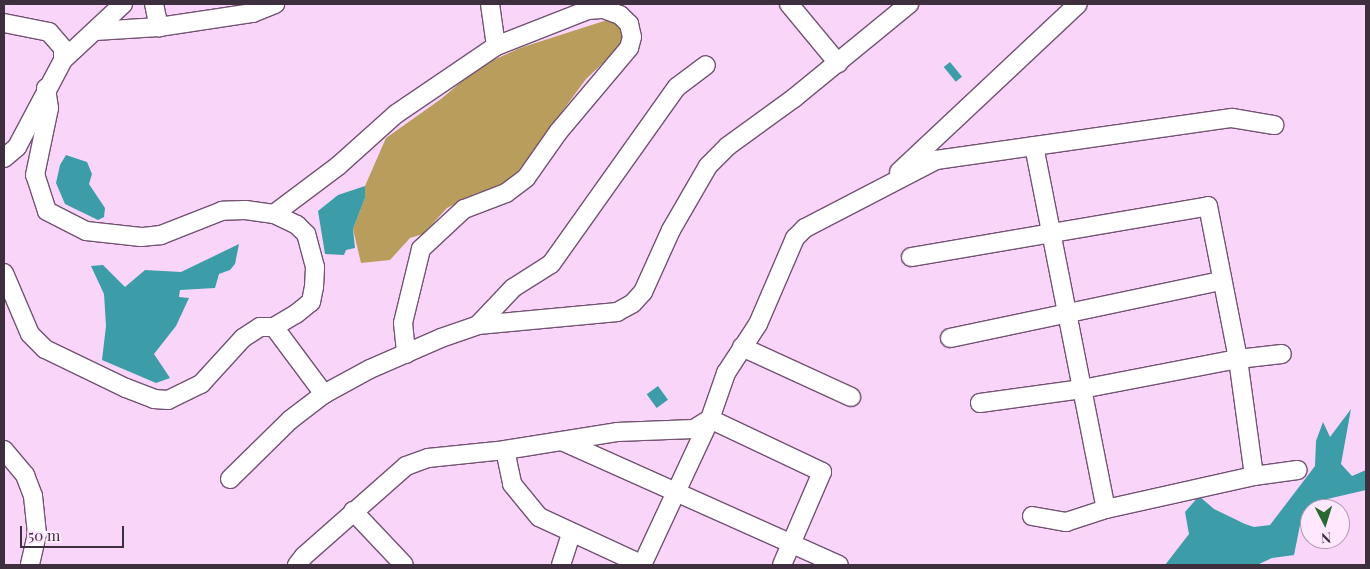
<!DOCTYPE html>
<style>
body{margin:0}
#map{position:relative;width:1370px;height:569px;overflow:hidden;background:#fad5fa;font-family:"Playfair Display",serif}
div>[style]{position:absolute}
.forest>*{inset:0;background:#b99d5c}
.water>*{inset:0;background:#3c9da8;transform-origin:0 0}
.roads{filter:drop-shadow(1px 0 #725372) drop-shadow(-1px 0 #725372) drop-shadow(0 1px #725372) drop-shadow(0 -1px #725372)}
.minor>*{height:18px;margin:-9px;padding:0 9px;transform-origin:9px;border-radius:9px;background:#fff}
span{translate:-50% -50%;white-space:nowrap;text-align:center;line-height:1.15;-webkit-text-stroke:5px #ffe8fe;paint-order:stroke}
.frame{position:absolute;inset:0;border:5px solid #3d2f3d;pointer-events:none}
.north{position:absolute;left:1300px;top:499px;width:50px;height:50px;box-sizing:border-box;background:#ffe8fe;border:1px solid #b19eb1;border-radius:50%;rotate:175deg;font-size:14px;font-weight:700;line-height:20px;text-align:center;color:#3d2f3d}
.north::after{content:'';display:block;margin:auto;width:18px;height:22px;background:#286831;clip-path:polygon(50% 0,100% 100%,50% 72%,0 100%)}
.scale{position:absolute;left:20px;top:526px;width:104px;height:22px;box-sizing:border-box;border:2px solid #3d2f3d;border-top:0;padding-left:6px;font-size:15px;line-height:18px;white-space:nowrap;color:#3d2f3d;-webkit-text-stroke:4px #ffe8fe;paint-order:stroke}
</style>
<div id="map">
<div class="forest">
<div style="clip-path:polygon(607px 20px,622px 26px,624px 37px,618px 49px,586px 79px,507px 186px,477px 193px,447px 208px,423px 234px,410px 238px,390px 260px,361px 263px,353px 229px,365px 198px,365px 186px,386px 138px,441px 99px,480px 66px,520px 48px)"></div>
</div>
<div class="water">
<div style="left:950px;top:62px;width:19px;height:8px;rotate:51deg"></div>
<div style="clip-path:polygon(66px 155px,87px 162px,92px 174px,89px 184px,105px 208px,104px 217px,98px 220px,65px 204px,56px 183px,60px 165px)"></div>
<div style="clip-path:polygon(365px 186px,365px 198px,353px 229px,355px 248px,346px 250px,344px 255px,325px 254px,318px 211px,338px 195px)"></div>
<div style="clip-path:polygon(239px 244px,235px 264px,230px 270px,219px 274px,215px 288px,180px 290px,179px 297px,189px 298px,176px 326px,154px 354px,170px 378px,156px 383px,102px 360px,106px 326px,104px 294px,91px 266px,103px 265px,125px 287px,145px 270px,181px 272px)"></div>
<div style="left:658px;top:386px;width:17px;height:14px;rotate:54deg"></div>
<div style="clip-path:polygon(1351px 409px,1341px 464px,1352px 476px,1366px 470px,1366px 490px,1323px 500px,1310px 509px,1300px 525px,1294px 555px,1272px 558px,1257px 565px,1165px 565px,1189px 534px,1185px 512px,1199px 496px,1214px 509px,1245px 524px,1254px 527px,1270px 525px,1315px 466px,1316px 441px,1323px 422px,1330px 437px)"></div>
</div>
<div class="roads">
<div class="minor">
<div style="left:154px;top:4px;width:24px;rotate:78deg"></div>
<div style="left:490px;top:4px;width:42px;rotate:81.9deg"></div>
<div style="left:789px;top:4px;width:77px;rotate:50.3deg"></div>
<div style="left:4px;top:23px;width:46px;rotate:11.3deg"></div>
<div style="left:49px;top:32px;width:21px;rotate:49deg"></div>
<div style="left:63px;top:48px;width:12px;rotate:90deg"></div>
<div style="left:95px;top:31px;width:64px;rotate:-3.6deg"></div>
<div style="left:159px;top:27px;width:95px;rotate:-8.5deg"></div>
<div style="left:253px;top:13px;width:24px;rotate:-22deg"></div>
<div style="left:1034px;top:146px;width:370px;rotate:78.8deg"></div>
<div style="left:4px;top:158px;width:17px;rotate:-40deg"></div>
<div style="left:17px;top:147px;width:98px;rotate:-62.1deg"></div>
<div style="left:63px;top:60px;width:82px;rotate:-43deg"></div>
<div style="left:899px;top:172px;width:245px;rotate:-43.2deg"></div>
<div style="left:274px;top:214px;width:80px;rotate:-36.9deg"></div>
<div style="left:338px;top:166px;width:78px;rotate:-41.9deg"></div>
<div style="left:396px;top:114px;width:121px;rotate:-34.2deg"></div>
<div style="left:496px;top:46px;width:99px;rotate:-21.4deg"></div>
<div style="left:588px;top:10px;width:16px;rotate:-4deg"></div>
<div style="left:604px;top:9px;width:17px;rotate:21deg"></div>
<div style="left:620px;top:15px;width:13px;rotate:45deg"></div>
<div style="left:629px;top:24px;width:13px;rotate:77deg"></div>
<div style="left:632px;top:37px;width:11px;rotate:105deg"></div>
<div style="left:629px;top:48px;width:109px;rotate:130.1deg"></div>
<div style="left:559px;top:131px;width:57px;rotate:125.1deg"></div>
<div style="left:526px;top:178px;width:25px;rotate:143deg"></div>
<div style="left:506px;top:193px;width:45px;rotate:159.1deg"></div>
<div style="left:464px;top:209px;width:59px;rotate:137.1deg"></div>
<div style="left:421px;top:249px;width:76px;rotate:103.7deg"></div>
<div style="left:403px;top:323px;width:31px;rotate:84deg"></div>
<div style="left:911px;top:257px;width:301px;rotate:-9.7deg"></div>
<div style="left:1208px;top:206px;width:156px;rotate:78.9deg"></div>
<div style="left:1238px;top:359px;width:118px;rotate:82.2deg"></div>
<div style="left:4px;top:273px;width:66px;rotate:66.9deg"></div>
<div style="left:30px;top:334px;width:21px;rotate:45deg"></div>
<div style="left:45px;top:349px;width:90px;rotate:25.7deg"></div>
<div style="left:126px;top:388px;width:30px;rotate:21deg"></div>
<div style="left:154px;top:399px;width:14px;rotate:4deg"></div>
<div style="left:168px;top:400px;width:37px;rotate:-26deg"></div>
<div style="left:201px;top:384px;width:62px;rotate:-47.6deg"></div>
<div style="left:243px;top:338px;width:20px;rotate:-33deg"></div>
<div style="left:260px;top:327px;width:14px"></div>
<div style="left:274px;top:327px;width:26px;rotate:-31deg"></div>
<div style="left:296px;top:314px;width:19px;rotate:-39deg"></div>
<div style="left:311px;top:302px;width:15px;rotate:-79deg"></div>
<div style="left:314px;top:287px;width:20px;rotate:-87deg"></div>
<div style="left:315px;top:267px;width:34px;rotate:-105deg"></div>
<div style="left:306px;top:234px;width:13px;rotate:-135deg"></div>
<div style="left:297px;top:225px;width:25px;rotate:-154deg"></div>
<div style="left:274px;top:214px;width:29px;rotate:-172deg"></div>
<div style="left:245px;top:210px;width:23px;rotate:178deg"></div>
<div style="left:222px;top:211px;width:66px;rotate:158.5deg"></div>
<div style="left:161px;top:235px;width:20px;rotate:174deg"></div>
<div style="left:141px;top:237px;width:55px;rotate:-173.8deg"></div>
<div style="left:86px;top:231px;width:44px;rotate:-152.9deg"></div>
<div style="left:47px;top:211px;width:38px;rotate:-108deg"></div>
<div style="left:35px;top:175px;width:68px;rotate:-78.2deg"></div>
<div style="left:49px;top:108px;width:20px;rotate:-99deg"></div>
<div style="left:478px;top:325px;width:51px;rotate:-46.6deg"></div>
<div style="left:513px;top:288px;width:45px;rotate:-32.3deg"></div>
<div style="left:551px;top:264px;width:217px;rotate:-54.6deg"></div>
<div style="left:677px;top:87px;width:36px;rotate:-37deg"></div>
<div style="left:274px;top:327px;width:84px;rotate:53.3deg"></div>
<div style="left:950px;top:338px;width:277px;rotate:-11.9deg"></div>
<div style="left:742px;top:347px;width:120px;rotate:24.6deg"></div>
<div style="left:980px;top:403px;width:103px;rotate:-7.8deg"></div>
<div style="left:1082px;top:389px;width:159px;rotate:-10.9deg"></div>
<div style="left:1238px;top:359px;width:44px;rotate:-6.5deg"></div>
<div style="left:564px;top:442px;width:301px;rotate:24.1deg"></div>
<div style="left:4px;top:450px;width:33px;rotate:50deg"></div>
<div style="left:25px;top:475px;width:22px;rotate:69deg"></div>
<div style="left:33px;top:496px;width:38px;rotate:84deg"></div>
<div style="left:37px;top:534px;width:32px;rotate:103deg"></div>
<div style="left:505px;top:450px;width:35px;rotate:78deg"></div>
<div style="left:512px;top:484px;width:43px;rotate:50.7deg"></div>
<div style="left:539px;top:517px;width:115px;rotate:24.8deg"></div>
<div style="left:230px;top:479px;width:84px;rotate:-44.5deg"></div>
<div style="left:290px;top:420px;width:43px;rotate:-37.4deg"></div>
<div style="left:324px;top:394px;width:52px;rotate:-28.5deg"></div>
<div style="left:370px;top:369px;width:77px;rotate:-23.6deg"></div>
<div style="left:441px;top:338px;width:39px;rotate:-19deg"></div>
<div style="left:478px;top:325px;width:140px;rotate:-5.3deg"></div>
<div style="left:617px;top:312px;width:18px;rotate:-29deg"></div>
<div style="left:633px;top:303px;width:15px;rotate:-48deg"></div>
<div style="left:643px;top:292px;width:68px;rotate:-65.7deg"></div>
<div style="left:671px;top:230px;width:74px;rotate:-60deg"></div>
<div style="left:708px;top:166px;width:28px;rotate:-45deg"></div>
<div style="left:728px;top:146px;width:82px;rotate:-36deg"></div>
<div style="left:794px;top:98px;width:149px;rotate:-39.3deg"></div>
<div style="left:353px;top:511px;width:74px;rotate:46.6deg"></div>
<div style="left:1032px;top:516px;width:35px;rotate:10deg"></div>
<div style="left:1066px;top:522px;width:42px;rotate:-18deg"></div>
<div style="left:1106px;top:509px;width:152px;rotate:-12.6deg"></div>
<div style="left:1254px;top:476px;width:44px;rotate:-7.8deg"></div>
<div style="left:297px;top:565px;width:11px;rotate:-52deg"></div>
<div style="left:304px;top:556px;width:136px;rotate:-41.4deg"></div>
<div style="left:406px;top:466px;width:23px;rotate:-20deg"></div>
<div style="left:428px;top:458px;width:77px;rotate:-5.9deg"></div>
<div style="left:505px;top:450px;width:113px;rotate:-9.1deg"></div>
<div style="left:617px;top:432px;width:77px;rotate:-2.2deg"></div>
<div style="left:694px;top:429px;width:19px;rotate:-32deg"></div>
<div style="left:710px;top:419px;width:49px;rotate:-70.8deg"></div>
<div style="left:726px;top:373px;width:59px;rotate:-56.9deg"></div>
<div style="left:758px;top:324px;width:94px;rotate:-66.7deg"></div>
<div style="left:795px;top:238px;width:14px;rotate:-45deg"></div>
<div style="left:805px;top:228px;width:148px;rotate:-27.4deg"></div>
<div style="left:936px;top:160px;width:299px;rotate:-8.1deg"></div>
<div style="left:1232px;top:118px;width:43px;rotate:9.5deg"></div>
<div style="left:561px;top:565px;width:33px;rotate:-72deg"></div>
<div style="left:642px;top:565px;width:161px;rotate:-65deg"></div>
<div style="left:710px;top:419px;width:124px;rotate:25.3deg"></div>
<div style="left:822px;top:472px;width:101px;rotate:113.3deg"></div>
</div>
</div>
<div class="frame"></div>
<div class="north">N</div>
<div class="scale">50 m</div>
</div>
